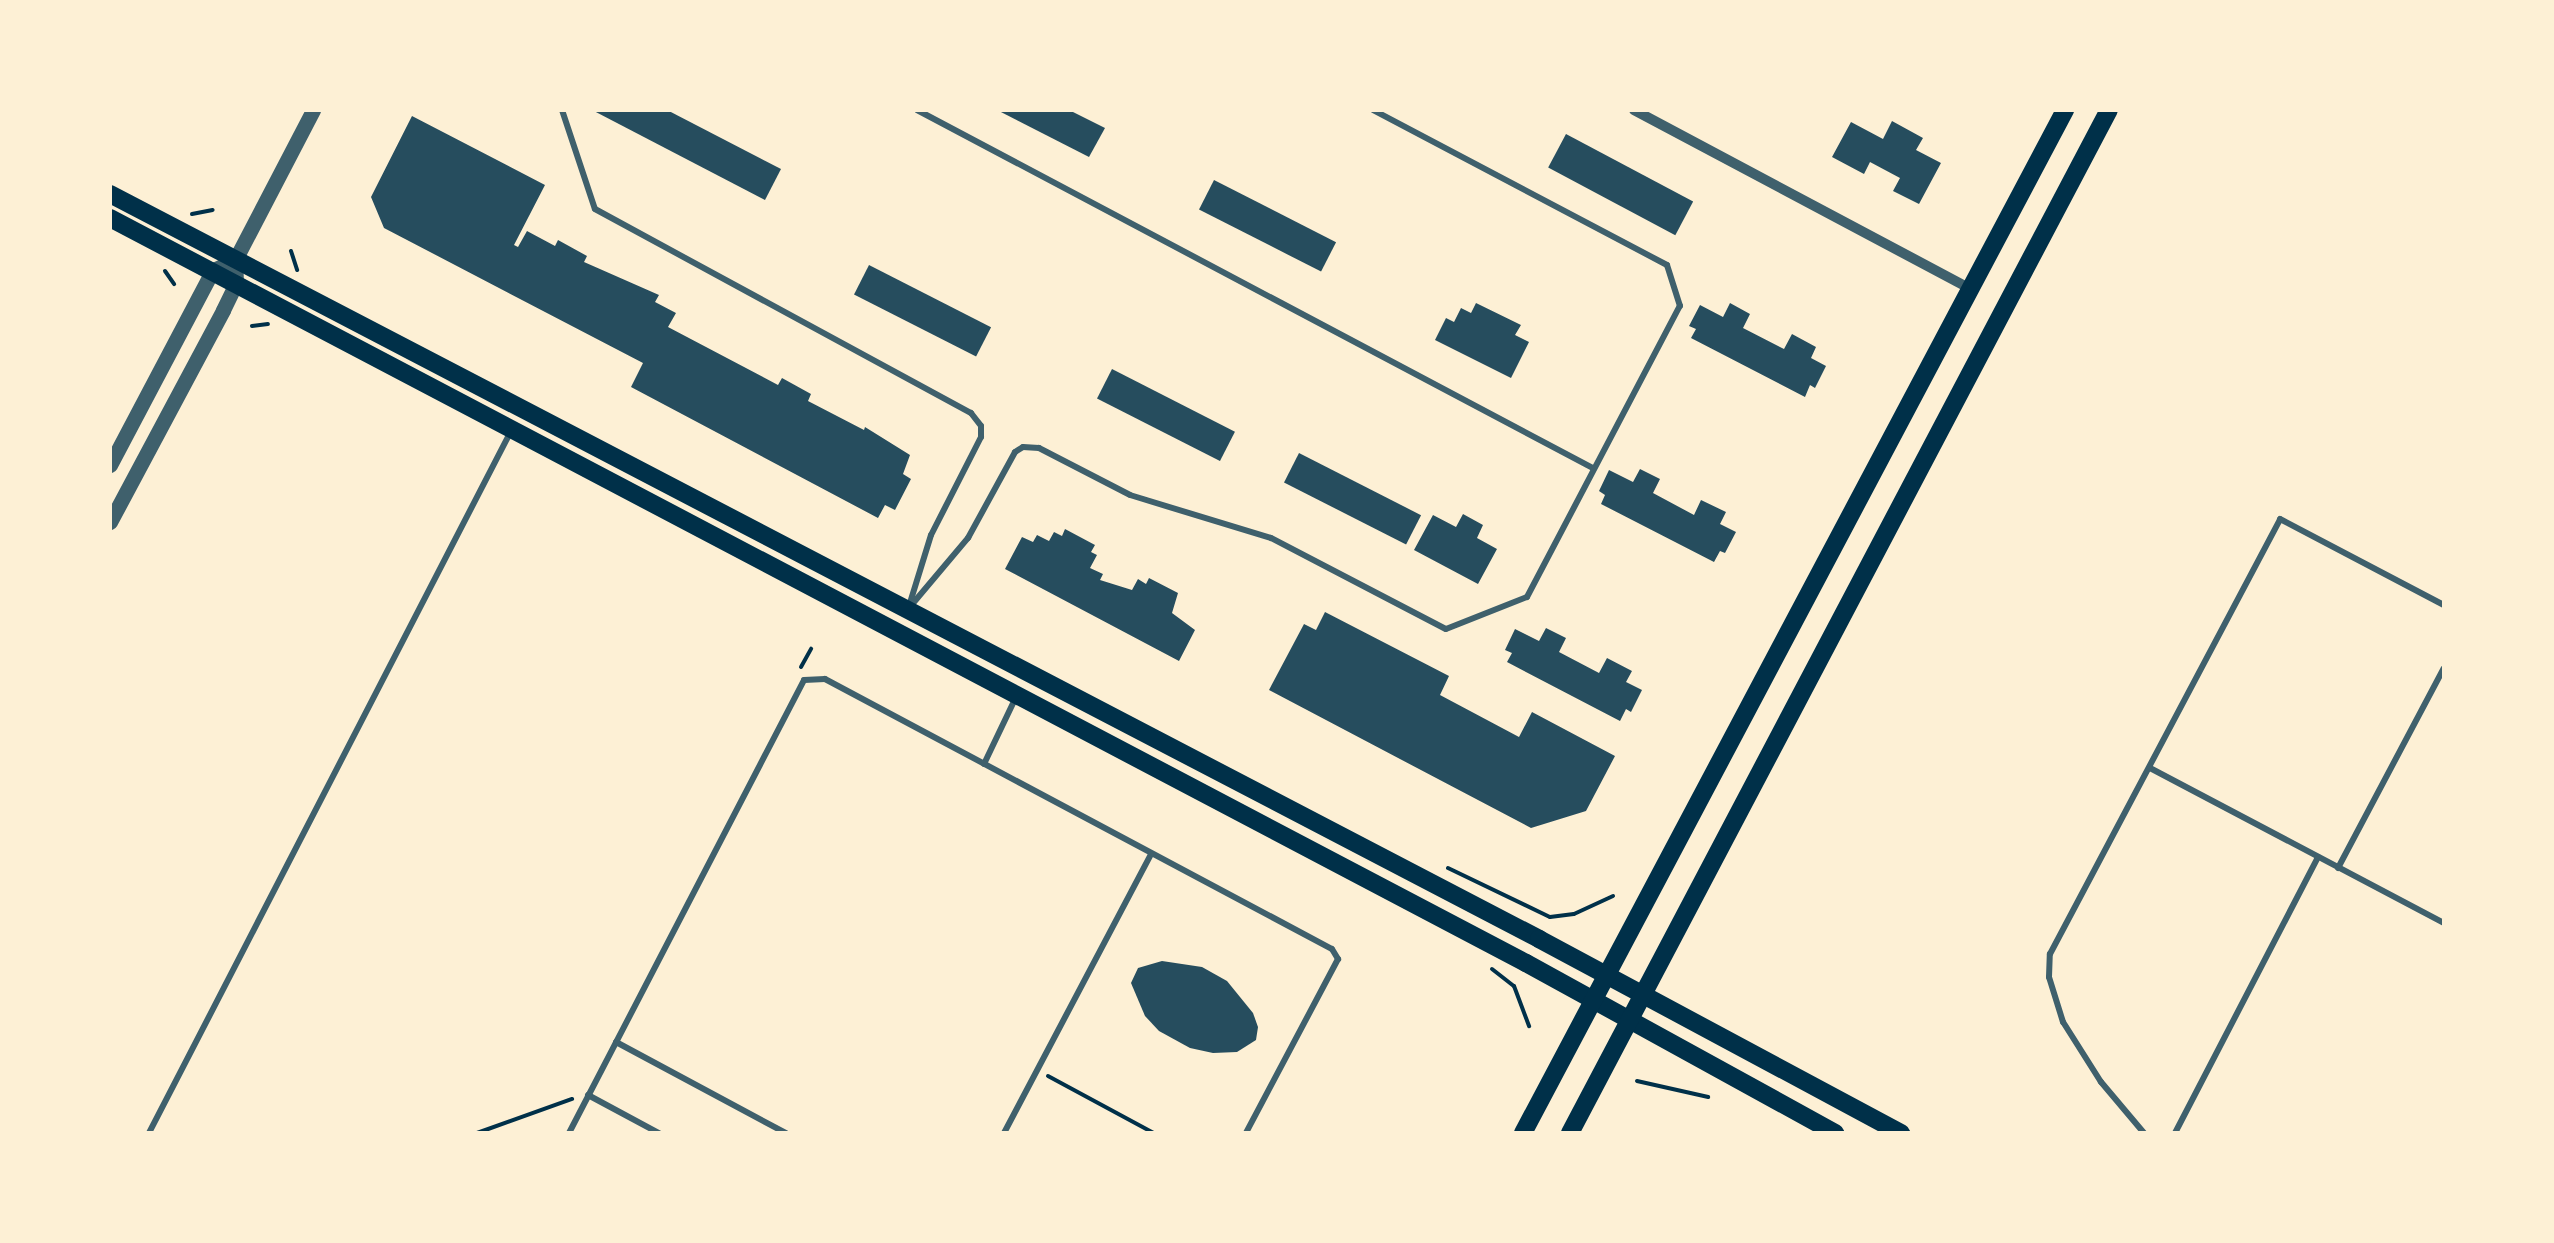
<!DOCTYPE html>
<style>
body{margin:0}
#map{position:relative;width:2554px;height:1243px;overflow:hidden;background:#fdf0d5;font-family:Spectral,serif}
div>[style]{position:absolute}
.building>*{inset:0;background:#264d5e;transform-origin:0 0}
.path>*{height:4px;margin:-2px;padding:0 2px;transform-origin:2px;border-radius:2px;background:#003049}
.service>*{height:6px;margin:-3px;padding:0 3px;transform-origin:3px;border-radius:3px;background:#3f606c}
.minor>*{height:10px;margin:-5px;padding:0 5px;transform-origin:5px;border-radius:5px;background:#3f606c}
.tertiary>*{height:15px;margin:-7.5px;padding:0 7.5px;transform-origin:7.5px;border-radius:7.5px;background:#3f606c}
.secondary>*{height:18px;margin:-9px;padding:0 9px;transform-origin:9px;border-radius:9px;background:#003049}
span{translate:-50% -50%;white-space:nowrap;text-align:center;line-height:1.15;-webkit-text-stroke:8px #fdf0d5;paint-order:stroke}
.frame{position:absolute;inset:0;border:112px solid #fdf0d5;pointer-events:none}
</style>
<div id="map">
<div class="building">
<div style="clip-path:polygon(592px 110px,667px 110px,781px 169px,765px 200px)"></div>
<div style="clip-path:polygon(997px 110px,1069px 110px,1105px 128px,1089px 157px)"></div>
<div style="clip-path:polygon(412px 116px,545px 185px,514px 245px,518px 247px,527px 231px,555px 246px,558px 240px,587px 256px,584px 262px,659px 295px,655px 302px,676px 313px,668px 327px,778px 385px,782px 378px,811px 394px,808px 401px,864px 430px,865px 427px,910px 455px,903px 474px,911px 479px,895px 510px,885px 505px,878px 518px,631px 387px,643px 363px,384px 228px,371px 197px)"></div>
<div style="clip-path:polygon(1892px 121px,1923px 138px,1916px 150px,1941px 163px,1919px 204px,1893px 191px,1900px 178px,1870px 162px,1864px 174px,1832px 157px,1851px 122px,1883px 139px)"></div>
<div style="left:1566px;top:134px;width:144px;height:38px;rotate:28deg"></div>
<div style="left:1214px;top:180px;width:137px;height:33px;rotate:27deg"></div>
<div style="left:869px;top:265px;width:137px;height:33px;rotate:27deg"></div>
<div style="clip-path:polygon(1476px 303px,1521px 325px,1515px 335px,1529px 342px,1511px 378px,1435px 340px,1446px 318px,1454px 322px,1461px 308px,1471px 313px)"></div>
<div style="clip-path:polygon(1730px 303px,1750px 314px,1743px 328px,1784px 349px,1792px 334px,1816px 347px,1811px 358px,1826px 366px,1815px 388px,1810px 385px,1805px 397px,1691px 338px,1696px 329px,1689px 326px,1700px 305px,1723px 317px)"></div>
<div style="left:1112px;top:369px;width:138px;height:33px;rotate:27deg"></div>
<div style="left:1299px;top:453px;width:137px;height:33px;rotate:27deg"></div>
<div style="clip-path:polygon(1640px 469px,1660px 479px,1653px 493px,1694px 515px,1701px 500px,1726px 512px,1720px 524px,1736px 532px,1725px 553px,1720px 551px,1714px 562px,1601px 504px,1605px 495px,1599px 491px,1609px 470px,1633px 482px)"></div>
<div style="clip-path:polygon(1463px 514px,1483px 525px,1477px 538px,1497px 549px,1478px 584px,1414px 550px,1433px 515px,1456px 527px)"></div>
<div style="clip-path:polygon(1065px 529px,1095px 545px,1091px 552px,1097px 555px,1090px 568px,1103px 574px,1100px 580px,1132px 590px,1138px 579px,1146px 584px,1149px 578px,1178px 593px,1172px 613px,1195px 630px,1179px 661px,1005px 569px,1022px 537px,1033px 542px,1037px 535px,1049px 541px,1054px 532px,1062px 536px)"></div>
<div style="clip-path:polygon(1325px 612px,1449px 676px,1440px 695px,1519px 737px,1532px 712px,1615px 756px,1586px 811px,1531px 828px,1269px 690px,1304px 624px,1316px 630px)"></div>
<div style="clip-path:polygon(1546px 628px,1566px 638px,1559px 652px,1599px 673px,1607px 658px,1632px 671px,1626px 682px,1642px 690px,1631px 712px,1626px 709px,1620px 721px,1507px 662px,1512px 653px,1505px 650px,1515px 629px,1539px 641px)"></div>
<div style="clip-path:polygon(1162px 961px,1202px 967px,1227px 981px,1253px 1013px,1258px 1027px,1256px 1040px,1237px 1052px,1213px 1053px,1190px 1048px,1159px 1031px,1145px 1016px,1131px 983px,1138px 968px)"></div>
</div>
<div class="path">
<div style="left:192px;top:214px;width:21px;rotate:-11deg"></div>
<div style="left:291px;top:251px;width:20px;rotate:72deg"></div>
<div style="left:165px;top:271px;width:16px;rotate:55deg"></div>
<div style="left:252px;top:326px;width:16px;rotate:-7deg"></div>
<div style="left:801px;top:667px;width:21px;rotate:-61deg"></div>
<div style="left:1448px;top:868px;width:113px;rotate:25.7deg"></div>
<div style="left:1550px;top:917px;width:24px;rotate:-7deg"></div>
<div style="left:1574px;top:914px;width:43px;rotate:-24.8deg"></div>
<div style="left:1492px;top:969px;width:28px;rotate:38deg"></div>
<div style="left:1514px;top:986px;width:43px;rotate:69.4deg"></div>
<div style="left:1048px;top:1076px;width:120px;rotate:28.3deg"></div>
<div style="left:1637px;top:1081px;width:73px;rotate:12.7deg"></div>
<div style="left:477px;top:1133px;width:101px;rotate:-19.7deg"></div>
</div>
<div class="service">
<div style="left:562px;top:110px;width:104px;rotate:71.6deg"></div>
<div style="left:595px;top:209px;width:428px;rotate:28.5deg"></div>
<div style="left:971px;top:413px;width:16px;rotate:52deg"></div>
<div style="left:981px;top:426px;width:11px;rotate:90deg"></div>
<div style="left:981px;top:437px;width:110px;rotate:117deg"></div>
<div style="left:931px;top:535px;width:71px;rotate:107.2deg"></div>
<div style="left:917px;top:110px;width:765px;rotate:27.91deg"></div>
<div style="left:909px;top:608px;width:92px;rotate:-49.9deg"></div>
<div style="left:968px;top:538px;width:98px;rotate:-61.3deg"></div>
<div style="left:1015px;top:452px;width:9px;rotate:-32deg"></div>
<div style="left:1023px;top:447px;width:16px;rotate:4deg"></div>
<div style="left:1039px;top:448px;width:102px;rotate:27.3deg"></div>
<div style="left:1130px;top:495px;width:147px;rotate:17deg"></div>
<div style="left:1271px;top:538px;width:197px;rotate:27.5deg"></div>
<div style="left:1446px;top:629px;width:87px;rotate:-21.6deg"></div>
<div style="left:1527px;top:597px;width:329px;rotate:-62.3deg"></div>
<div style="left:1680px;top:306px;width:43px;rotate:-107.6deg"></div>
<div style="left:1667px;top:265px;width:332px;rotate:-152.2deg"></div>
<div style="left:984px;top:764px;width:74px;rotate:-64.5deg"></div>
<div style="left:2150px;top:768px;width:332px;rotate:27.8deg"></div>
<div style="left:2338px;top:868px;width:226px;rotate:-62.1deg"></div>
<div style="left:616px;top:1042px;width:193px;rotate:28.2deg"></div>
<div style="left:588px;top:1095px;width:81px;rotate:28.2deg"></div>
<div style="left:149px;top:1133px;width:790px;rotate:-62.72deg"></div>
<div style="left:569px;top:1133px;width:510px;rotate:-62.58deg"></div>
<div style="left:804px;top:680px;width:21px;rotate:-3deg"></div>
<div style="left:825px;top:679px;width:574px;rotate:28.04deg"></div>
<div style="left:1332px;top:949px;width:12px;rotate:59deg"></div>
<div style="left:1338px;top:959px;width:197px;rotate:117.9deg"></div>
<div style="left:1004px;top:1133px;width:315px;rotate:-62.2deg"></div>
<div style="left:2144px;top:1133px;width:67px;rotate:-130.1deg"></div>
<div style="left:2101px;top:1082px;width:71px;rotate:-122.3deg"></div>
<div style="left:2063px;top:1022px;width:47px;rotate:-107.3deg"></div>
<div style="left:2049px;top:977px;width:23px;rotate:-88deg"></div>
<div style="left:2050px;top:954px;width:492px;rotate:-62.1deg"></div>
<div style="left:2280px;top:519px;width:185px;rotate:27.7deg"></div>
<div style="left:2175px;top:1133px;width:311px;rotate:-62.6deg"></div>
</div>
<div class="minor">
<div style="left:1634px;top:110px;width:381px;rotate:28deg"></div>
</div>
<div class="tertiary">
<div style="left:110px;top:465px;width:221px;rotate:-62.2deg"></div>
<div style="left:213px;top:270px;width:24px;rotate:-24deg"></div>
<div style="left:110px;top:522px;width:240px;rotate:-61.9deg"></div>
<div style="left:223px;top:310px;width:30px;rotate:-64deg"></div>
<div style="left:236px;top:283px;width:23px;rotate:-92deg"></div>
<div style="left:235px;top:260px;width:169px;rotate:-62.5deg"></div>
</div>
<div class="secondary">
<div style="left:110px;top:194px;width:1612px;rotate:27.53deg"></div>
<div style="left:1539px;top:939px;width:411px;rotate:28.2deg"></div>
<div style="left:110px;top:218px;width:1600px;rotate:27.75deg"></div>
<div style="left:1526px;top:963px;width:353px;rotate:28.8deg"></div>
<div style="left:1523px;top:1133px;width:1158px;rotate:-62.08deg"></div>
<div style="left:1570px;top:1133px;width:1156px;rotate:-62.22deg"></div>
</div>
<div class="frame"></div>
</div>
